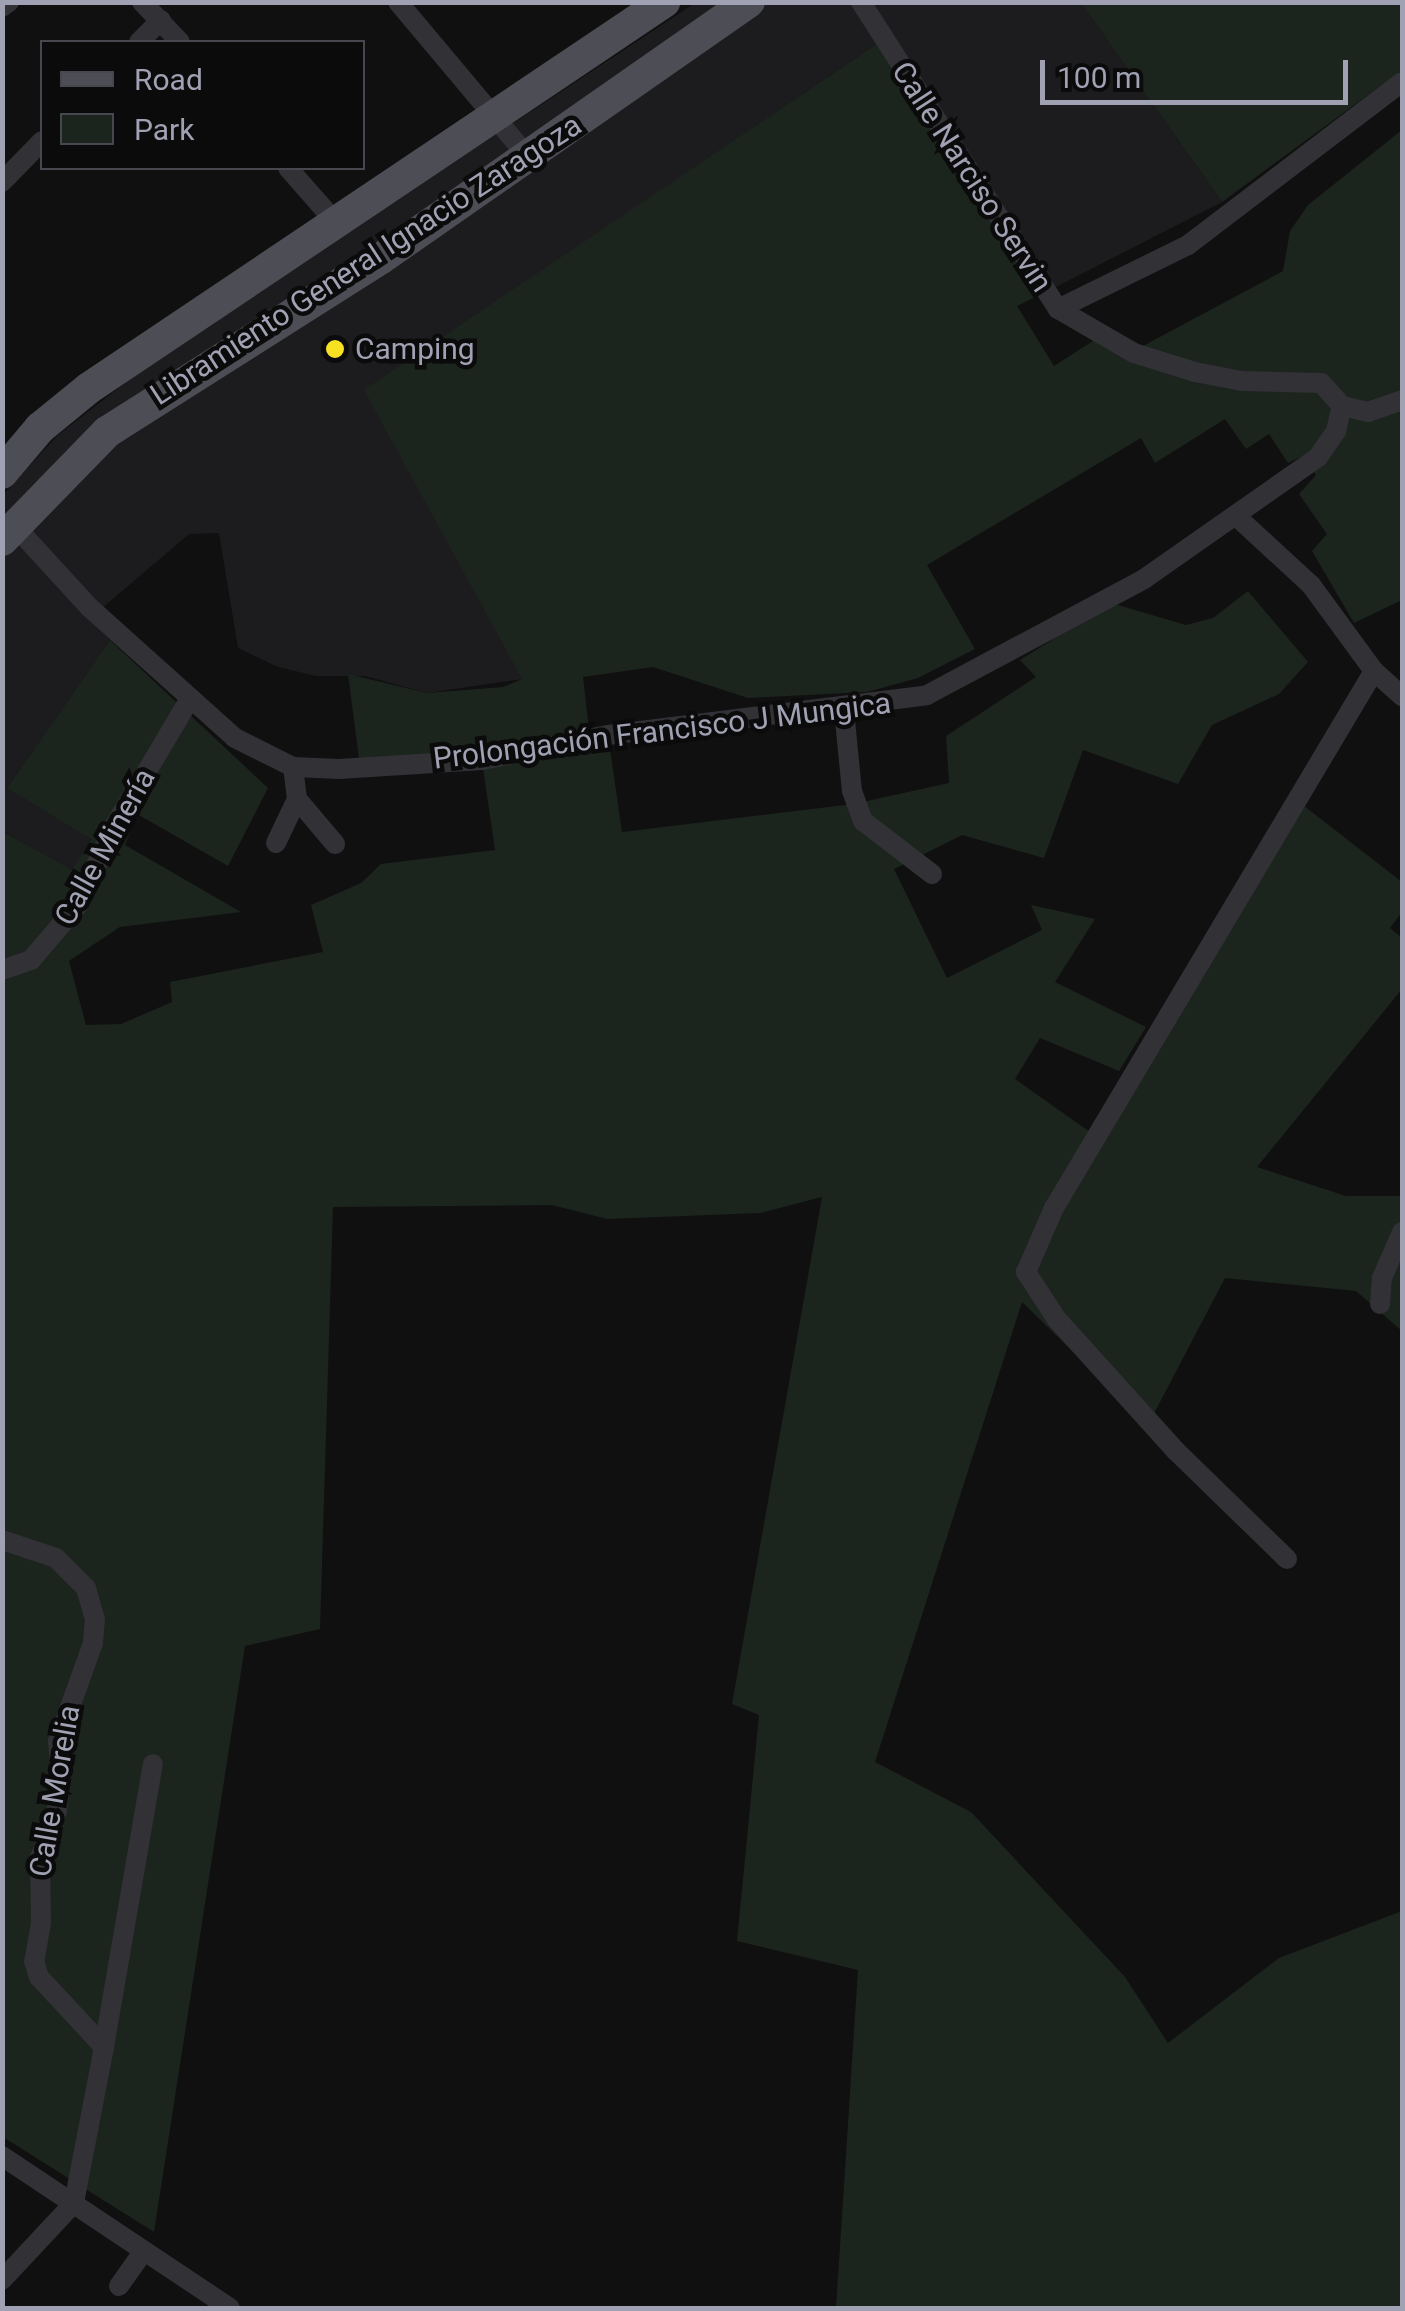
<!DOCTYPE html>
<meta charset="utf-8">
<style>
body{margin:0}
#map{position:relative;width:1405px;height:2311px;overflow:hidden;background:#101011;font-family:Roboto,sans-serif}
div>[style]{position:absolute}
.built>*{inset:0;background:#1c1c1e}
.green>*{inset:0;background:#1c241e}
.minor>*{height:20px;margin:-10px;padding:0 10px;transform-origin:10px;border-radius:10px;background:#313136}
.primary>*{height:32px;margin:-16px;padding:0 16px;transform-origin:16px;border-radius:16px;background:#4d4d55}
.dots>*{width:28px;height:28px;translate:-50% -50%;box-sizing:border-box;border:5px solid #0b0b0c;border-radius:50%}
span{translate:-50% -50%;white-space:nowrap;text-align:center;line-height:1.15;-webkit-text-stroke:9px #0b0b0c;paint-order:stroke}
.street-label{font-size:30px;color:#a0a2b3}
.poi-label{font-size:30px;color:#a0a2b3}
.left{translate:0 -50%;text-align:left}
.frame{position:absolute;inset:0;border:5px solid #a0a2b3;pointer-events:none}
.legend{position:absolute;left:40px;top:40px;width:325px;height:130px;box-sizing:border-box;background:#0b0b0c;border:2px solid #47474f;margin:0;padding:12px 18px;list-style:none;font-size:30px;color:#a0a2b3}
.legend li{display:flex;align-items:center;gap:20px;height:50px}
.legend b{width:50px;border:2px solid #47474f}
.scale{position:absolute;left:1040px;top:60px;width:308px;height:45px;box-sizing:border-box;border:5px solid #a0a2b3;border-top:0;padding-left:12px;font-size:30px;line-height:35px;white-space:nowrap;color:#a0a2b3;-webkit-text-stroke:8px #0b0b0c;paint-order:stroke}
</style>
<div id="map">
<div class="built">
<div style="clip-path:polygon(695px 3px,1081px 3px,1222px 202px,1050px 290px,893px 33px,568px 253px,522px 679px,427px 693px,365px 676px,316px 676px,278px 667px,238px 648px,219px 533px,189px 534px,101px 609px,75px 606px,110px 640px,7px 788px,91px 838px,72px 871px,3px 831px,2px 496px,57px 436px,152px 362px)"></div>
</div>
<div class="green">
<div style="clip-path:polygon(1081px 3px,1402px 3px,1402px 70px,1222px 202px)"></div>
<div style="clip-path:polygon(893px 33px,1050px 290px,1017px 306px,1054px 366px,1107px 332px,1141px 347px,1283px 271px,1290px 231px,1308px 205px,1402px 130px,1402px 600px,1354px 623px,1312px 551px,1327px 534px,1299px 494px,1316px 475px,1303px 456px,1288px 463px,1269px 434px,1246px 449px,1225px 419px,1155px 463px,1141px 438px,927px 565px,975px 649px,918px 678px,867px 692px,748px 698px,653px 667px,583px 677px,590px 738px,608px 735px,622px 832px,853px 804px,949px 783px,946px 736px,1036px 677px,1020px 660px,1111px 603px,1186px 625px,1213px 618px,1248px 591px,1308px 662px,1279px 694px,1212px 725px,1178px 784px,1083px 750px,1044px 858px,962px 835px,894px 869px,947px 978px,1042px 930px,1031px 905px,1095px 919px,1055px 982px,1146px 1027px,1119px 1071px,1040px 1038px,1015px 1079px,1100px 1139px,1299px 802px,1402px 882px,1402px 912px,1390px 928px,1402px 938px,1402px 989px,1257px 1167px,1346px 1196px,1402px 1196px,1402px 1331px,1356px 1291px,1225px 1278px,1148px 1425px,1022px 1302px,875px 1762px,971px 1812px,1125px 1977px,1168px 2043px,1279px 1958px,1402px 1911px,1402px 2308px,836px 2308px,858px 1970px,737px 1941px,759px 1715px,732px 1704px,822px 1197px,760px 1213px,607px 1219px,552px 1205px,333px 1207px,320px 1629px,245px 1646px,154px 2232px,3px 2137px,2px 831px,72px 870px,91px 839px,7px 788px,110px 640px,268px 788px,228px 866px,137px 814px,125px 845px,241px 912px,120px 927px,69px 961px,86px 1025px,121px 1024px,172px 1002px,170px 982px,323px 952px,311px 905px,361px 883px,381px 864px,495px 850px,482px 761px,360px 766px,348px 674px,427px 693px,503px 687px,522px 679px,364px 390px)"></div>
</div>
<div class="minor">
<div style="left:142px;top:2px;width:55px;rotate:46.5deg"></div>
<div style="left:398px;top:2px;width:202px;rotate:50deg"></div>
<div style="left:2px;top:7px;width:9px;rotate:-36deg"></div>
<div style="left:139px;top:42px;width:31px;rotate:-45deg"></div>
<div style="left:288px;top:168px;width:76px;rotate:48.7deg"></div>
<div style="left:2px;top:182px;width:57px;rotate:-45.7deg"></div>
<div style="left:1058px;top:309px;width:145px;rotate:-26.2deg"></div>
<div style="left:1188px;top:245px;width:269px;rotate:-37.3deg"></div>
<div style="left:1342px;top:406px;width:27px;rotate:13deg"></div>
<div style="left:1368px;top:412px;width:36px;rotate:-19deg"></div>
<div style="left:1236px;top:516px;width:102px;rotate:42.6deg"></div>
<div style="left:1311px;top:585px;width:107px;rotate:53.8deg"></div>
<div style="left:1374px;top:671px;width:38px;rotate:42deg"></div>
<div style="left:13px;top:524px;width:113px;rotate:47.5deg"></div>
<div style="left:89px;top:607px;width:196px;rotate:41.9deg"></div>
<div style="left:235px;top:738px;width:65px;rotate:26.6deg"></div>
<div style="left:293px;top:767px;width:46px;rotate:2.5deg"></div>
<div style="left:339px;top:769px;width:143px;rotate:-3.6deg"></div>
<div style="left:482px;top:760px;width:128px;rotate:-11.2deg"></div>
<div style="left:608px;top:735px;width:321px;rotate:-7.1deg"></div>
<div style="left:927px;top:695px;width:246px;rotate:-28.1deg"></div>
<div style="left:1144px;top:579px;width:213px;rotate:-35deg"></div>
<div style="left:1318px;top:457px;width:32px;rotate:-55deg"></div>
<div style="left:1336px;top:431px;width:26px;rotate:-77deg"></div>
<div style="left:1342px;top:406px;width:31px;rotate:-132deg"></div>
<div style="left:1321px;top:383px;width:79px;rotate:-178.5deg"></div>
<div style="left:1242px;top:381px;width:48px;rotate:-169.2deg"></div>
<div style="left:1195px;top:372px;width:64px;rotate:-162.7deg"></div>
<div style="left:1134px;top:353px;width:88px;rotate:-149.9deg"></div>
<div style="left:1058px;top:309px;width:365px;rotate:-122.7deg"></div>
<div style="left:844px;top:710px;width:81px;rotate:84.4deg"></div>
<div style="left:852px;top:791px;width:32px;rotate:70deg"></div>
<div style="left:863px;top:821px;width:87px;rotate:37.5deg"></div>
<div style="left:297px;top:799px;width:59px;rotate:49.8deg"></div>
<div style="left:276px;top:843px;width:49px;rotate:-64.5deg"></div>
<div style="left:297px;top:799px;width:32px;rotate:-97deg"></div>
<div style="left:2px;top:970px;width:31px;rotate:-19deg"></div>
<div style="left:31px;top:960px;width:72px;rotate:-49.5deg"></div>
<div style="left:78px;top:905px;width:82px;rotate:-65.6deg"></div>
<div style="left:112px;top:830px;width:149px;rotate:-59.3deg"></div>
<div style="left:1380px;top:1304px;width:26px;rotate:-86deg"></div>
<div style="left:1382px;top:1278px;width:50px;rotate:-66.5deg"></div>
<div style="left:2px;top:1540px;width:57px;rotate:18.4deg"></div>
<div style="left:56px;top:1558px;width:42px;rotate:45deg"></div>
<div style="left:86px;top:1588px;width:32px;rotate:74deg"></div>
<div style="left:95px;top:1619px;width:24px;rotate:95deg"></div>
<div style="left:93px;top:1643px;width:104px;rotate:109.7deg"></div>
<div style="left:58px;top:1741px;width:36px;rotate:85deg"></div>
<div style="left:61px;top:1777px;width:34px;rotate:97deg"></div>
<div style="left:57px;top:1811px;width:50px;rotate:109.9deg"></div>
<div style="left:40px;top:1858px;width:65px;rotate:89.1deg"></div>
<div style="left:41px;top:1923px;width:39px;rotate:100deg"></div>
<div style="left:34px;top:1961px;width:17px;rotate:73deg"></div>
<div style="left:39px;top:1977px;width:96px;rotate:47.1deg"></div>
<div style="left:104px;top:2047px;width:159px;rotate:100.9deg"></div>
<div style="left:74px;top:2203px;width:105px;rotate:133.1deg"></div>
<div style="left:1287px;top:1559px;width:155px;rotate:-135.8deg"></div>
<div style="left:1176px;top:1451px;width:179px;rotate:-132.1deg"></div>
<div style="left:1056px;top:1318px;width:55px;rotate:-123.1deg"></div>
<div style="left:1026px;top:1272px;width:70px;rotate:-66.4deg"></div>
<div style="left:1054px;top:1208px;width:625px;rotate:-59.21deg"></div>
<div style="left:104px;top:2047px;width:287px;rotate:-80.2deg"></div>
<div style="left:2px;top:2156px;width:274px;rotate:33.7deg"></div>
<div style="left:119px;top:2286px;width:42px;rotate:-54.8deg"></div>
</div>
<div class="primary">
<div style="left:2px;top:473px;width:59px;rotate:-49.8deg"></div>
<div style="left:40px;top:428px;width:63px;rotate:-39.2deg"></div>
<div style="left:89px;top:388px;width:693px;rotate:-33.87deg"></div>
<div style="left:2px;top:540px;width:151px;rotate:-45.8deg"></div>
<div style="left:107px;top:432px;width:323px;rotate:-32.4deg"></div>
<div style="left:380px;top:259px;width:450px;rotate:-34.9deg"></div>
</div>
<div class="dots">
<div style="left:335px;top:349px;background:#f6e123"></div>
</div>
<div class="street-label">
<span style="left:972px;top:177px;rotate:57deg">Calle Narciso Servin</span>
<span style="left:366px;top:260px;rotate:-33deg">Libramiento General Ignacio Zaragoza</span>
<span style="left:662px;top:731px;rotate:-7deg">Prolongación Francisco J Mungica</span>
<span style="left:105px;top:847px;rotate:-61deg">Calle Minería</span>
<span style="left:55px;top:1791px;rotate:-80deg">Calle Morelia</span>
</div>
<div class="poi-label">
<span class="left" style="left:355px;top:349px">Camping</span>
</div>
<div class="frame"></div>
<ul class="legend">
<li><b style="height:12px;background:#4d4d55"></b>Road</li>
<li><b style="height:28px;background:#1c241e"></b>Park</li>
</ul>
<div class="scale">100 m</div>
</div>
